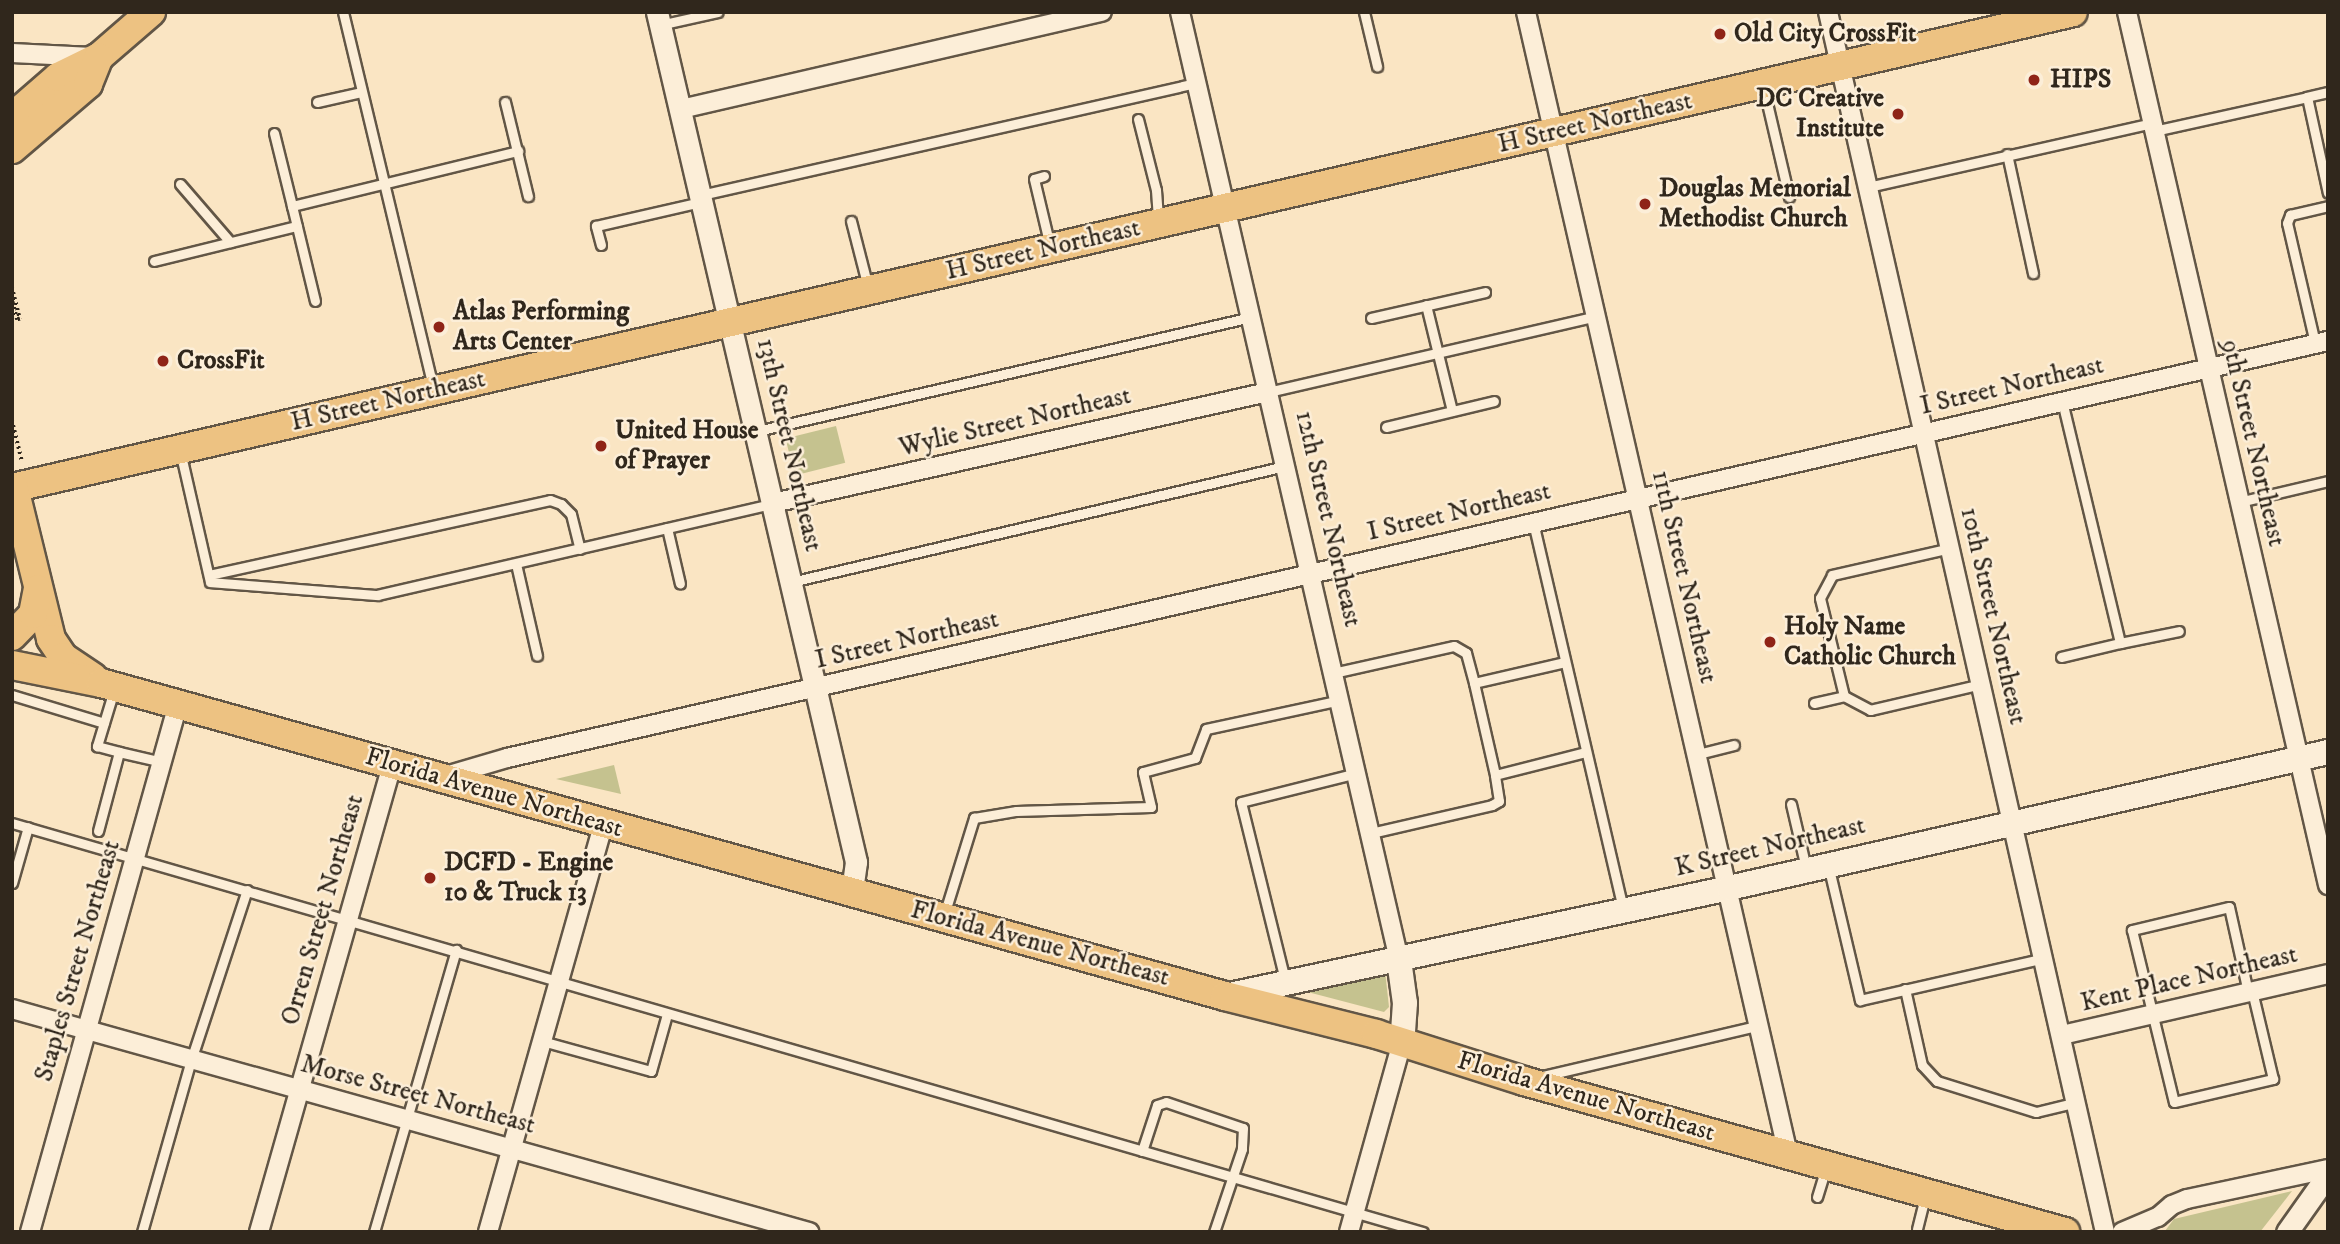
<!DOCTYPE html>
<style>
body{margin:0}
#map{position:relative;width:2340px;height:1244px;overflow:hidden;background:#fae5c3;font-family:"IM FELL DW Pica",serif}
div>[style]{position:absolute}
.green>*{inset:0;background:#c5c28f;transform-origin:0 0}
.path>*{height:3.5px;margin-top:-1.75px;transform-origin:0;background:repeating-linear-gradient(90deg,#30271c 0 2px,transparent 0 5.5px)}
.roads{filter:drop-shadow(2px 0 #625646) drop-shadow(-2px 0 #625646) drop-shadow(0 2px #625646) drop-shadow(0 -2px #625646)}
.service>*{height:9px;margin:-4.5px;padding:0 4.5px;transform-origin:4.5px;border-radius:4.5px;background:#fceed8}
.minor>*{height:18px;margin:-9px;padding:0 9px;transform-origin:9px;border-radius:9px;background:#fceed8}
.tertiary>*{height:21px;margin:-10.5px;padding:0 10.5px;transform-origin:10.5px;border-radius:10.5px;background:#fceed8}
.secondary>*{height:24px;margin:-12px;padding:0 12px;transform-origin:12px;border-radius:12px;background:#fceed8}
.primary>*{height:28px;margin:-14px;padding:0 14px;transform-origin:14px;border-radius:14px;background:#edc282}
.dots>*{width:19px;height:19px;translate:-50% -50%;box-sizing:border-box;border:4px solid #fceed8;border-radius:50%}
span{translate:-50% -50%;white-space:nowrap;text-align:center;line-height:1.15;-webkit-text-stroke:5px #fceed8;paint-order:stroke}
.poi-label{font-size:26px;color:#30271c;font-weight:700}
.left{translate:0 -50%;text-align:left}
.right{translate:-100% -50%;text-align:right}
.street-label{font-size:26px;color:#30271c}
.frame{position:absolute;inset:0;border:14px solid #30271c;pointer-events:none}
</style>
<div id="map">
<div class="green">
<div style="left:836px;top:426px;width:38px;height:52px;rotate:76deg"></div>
<div style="clip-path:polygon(614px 765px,621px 794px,556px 779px)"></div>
<div style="clip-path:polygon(1385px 971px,1389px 1007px,1384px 1012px,1300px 990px)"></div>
<div style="clip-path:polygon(2292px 1191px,2260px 1232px,2165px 1231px,2174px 1219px)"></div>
</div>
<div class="path">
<div style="left:12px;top:274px;width:4px;rotate:-14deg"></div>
<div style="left:12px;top:287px;width:33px;rotate:76deg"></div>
<div style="left:20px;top:319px;width:3px;rotate:162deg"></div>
<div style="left:17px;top:320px;width:20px;rotate:-105deg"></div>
<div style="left:12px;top:420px;width:42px;rotate:76.3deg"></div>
</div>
<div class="roads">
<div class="service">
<div style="left:343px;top:12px;width:387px;rotate:76.5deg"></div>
<div style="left:1364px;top:12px;width:56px;rotate:76.5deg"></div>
<div style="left:660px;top:25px;width:59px;rotate:-12.6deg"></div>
<div style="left:1763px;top:86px;width:114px;rotate:76.8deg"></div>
<div style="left:2328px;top:92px;width:22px;rotate:167deg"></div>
<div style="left:2307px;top:97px;width:98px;rotate:77.7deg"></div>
<div style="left:317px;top:102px;width:45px;rotate:-12.8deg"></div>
<div style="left:505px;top:102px;width:97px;rotate:76.3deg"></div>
<div style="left:1138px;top:119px;width:73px;rotate:75.8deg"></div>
<div style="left:1156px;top:190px;width:28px;rotate:86deg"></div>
<div style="left:2154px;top:131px;width:157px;rotate:-12.5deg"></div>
<div style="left:274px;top:133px;width:75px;rotate:76.1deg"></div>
<div style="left:2007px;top:154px;width:122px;rotate:77.7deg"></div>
<div style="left:1044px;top:176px;width:10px;rotate:163deg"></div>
<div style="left:1034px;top:179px;width:69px;rotate:76.6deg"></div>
<div style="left:180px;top:184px;width:77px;rotate:49.2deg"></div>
<div style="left:1868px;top:187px;width:291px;rotate:-12.7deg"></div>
<div style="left:701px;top:195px;width:508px;rotate:-12.75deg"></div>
<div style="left:851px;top:221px;width:68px;rotate:75.6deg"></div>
<div style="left:601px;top:245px;width:20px;rotate:-105deg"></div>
<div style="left:596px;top:226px;width:108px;rotate:-12.9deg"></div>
<div style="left:154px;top:261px;width:147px;rotate:-13.8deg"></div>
<div style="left:315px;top:301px;width:98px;rotate:-103.6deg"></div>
<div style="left:292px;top:206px;width:233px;rotate:-13.7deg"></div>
<div style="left:1426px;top:305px;width:109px;rotate:76.2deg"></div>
<div style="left:1371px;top:318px;width:117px;rotate:-12.8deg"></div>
<div style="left:2315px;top:343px;width:123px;rotate:-103.1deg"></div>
<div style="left:2287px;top:223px;width:9px;rotate:-69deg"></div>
<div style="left:2290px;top:215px;width:39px;rotate:-13deg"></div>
<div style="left:1268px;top:392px;width:337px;rotate:-13deg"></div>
<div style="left:2062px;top:401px;width:249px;rotate:76.5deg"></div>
<div style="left:2120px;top:643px;width:60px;rotate:-11.5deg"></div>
<div style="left:1386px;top:427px;width:111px;rotate:-13.5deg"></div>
<div style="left:757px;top:431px;width:507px;rotate:-12.99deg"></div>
<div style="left:180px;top:451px;width:134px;rotate:77.1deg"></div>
<div style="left:210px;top:582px;width:168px;rotate:4.5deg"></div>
<div style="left:377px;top:595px;width:405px;rotate:-13deg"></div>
<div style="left:2239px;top:502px;width:91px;rotate:-13.3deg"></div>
<div style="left:1533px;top:522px;width:397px;rotate:76.9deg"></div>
<div style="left:667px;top:528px;width:57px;rotate:76.9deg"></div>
<div style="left:516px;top:564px;width:94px;rotate:77.1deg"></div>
<div style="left:209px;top:575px;width:349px;rotate:-12.4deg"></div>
<div style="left:550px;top:500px;width:12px;rotate:20deg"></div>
<div style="left:561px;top:504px;width:14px;rotate:45deg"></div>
<div style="left:571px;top:514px;width:36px;rotate:76deg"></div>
<div style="left:791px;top:582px;width:507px;rotate:-13.21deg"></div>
<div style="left:2061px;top:657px;width:61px;rotate:-13.3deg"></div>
<div style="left:1565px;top:662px;width:93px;rotate:167deg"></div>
<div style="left:1474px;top:683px;width:94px;rotate:77.1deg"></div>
<div style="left:1495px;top:775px;width:94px;rotate:-14.2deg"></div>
<div style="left:1333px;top:673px;width:124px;rotate:-12.6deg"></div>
<div style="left:1454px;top:646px;width:14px;rotate:30deg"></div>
<div style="left:1466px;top:653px;width:31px;rotate:75deg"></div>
<div style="left:114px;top:690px;width:59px;rotate:106.9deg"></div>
<div style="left:97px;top:746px;width:23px;rotate:15deg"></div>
<div style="left:12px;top:695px;width:96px;rotate:16.9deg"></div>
<div style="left:1844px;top:696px;width:30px;rotate:28deg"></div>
<div style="left:1870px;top:710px;width:115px;rotate:-13.1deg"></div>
<div style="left:1814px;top:703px;width:31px;rotate:-13deg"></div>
<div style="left:1844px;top:696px;width:101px;rotate:-103.8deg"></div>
<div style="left:1820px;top:598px;width:26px;rotate:-62deg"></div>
<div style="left:1832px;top:575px;width:122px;rotate:-12.8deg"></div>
<div style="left:1698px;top:754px;width:37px;rotate:-14deg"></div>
<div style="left:1791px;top:804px;width:66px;rotate:76.8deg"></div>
<div style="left:12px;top:823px;width:1469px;rotate:16.17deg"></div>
<div style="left:98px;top:831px;width:82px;rotate:-75.1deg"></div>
<div style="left:119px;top:752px;width:44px;rotate:13.1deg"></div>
<div style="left:1371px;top:833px;width:124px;rotate:-13deg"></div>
<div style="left:1492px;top:805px;width:8px;rotate:-30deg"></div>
<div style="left:1499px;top:801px;width:26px;rotate:-99deg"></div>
<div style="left:1829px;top:869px;width:135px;rotate:76.7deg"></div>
<div style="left:1860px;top:1000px;width:190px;rotate:-12.8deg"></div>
<div style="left:12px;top:883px;width:58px;rotate:-74.1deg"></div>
<div style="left:944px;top:915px;width:102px;rotate:-72.8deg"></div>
<div style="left:974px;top:818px;width:43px;rotate:-9.5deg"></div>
<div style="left:1016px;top:811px;width:135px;rotate:-1.7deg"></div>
<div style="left:1151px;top:807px;width:36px;rotate:-103deg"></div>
<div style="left:1143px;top:772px;width:54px;rotate:-15.1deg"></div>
<div style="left:1195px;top:758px;width:31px;rotate:-69deg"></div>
<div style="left:1206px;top:729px;width:137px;rotate:-12.2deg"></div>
<div style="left:1285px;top:980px;width:183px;rotate:-103.9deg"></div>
<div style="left:1241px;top:802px;width:120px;rotate:-14deg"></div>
<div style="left:1905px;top:989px;width:78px;rotate:77.4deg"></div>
<div style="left:1922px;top:1065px;width:22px;rotate:47deg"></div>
<div style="left:1937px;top:1081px;width:104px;rotate:17.4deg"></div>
<div style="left:2036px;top:1112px;width:42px;rotate:-13.7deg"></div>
<div style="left:2248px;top:992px;width:87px;rotate:-102.6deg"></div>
<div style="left:2229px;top:907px;width:100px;rotate:166.7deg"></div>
<div style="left:2132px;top:930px;width:177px;rotate:76.3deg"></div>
<div style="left:2174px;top:1102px;width:102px;rotate:-13.1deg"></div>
<div style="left:2273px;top:1079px;width:90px;rotate:-103.4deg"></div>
<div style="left:542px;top:1041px;width:113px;rotate:15.4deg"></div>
<div style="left:651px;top:1071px;width:59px;rotate:-74.3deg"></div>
<div style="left:1543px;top:1076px;width:223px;rotate:-13.2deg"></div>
<div style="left:1142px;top:1151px;width:48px;rotate:-71.9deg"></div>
<div style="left:1157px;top:1105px;width:9px;rotate:-18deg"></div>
<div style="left:1166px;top:1102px;width:81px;rotate:18.7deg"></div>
<div style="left:1243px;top:1128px;width:21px;rotate:93deg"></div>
<div style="left:1242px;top:1149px;width:88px;rotate:108.6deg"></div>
<div style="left:1817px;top:1197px;width:31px;rotate:-73deg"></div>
<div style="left:1917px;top:1229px;width:33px;rotate:-76deg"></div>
<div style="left:142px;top:1232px;width:179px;rotate:-74.1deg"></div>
<div style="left:191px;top:1060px;width:179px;rotate:-71.8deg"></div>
<div style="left:374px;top:1232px;width:294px;rotate:-73.8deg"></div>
</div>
<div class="minor">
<div style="left:1180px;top:12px;width:973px;rotate:76.99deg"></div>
<div style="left:1526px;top:12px;width:1172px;rotate:77.08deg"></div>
<div style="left:1828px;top:12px;width:1251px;rotate:77.21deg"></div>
<div style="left:2127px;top:12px;width:896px;rotate:77.03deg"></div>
<div style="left:12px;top:53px;width:80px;rotate:2.9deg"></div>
<div style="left:681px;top:109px;width:432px;rotate:-13deg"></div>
<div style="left:773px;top:503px;width:507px;rotate:-12.64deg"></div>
<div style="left:442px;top:777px;width:68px;rotate:-16.3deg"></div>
<div style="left:507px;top:758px;width:1868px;rotate:-12.9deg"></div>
<div style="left:12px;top:1009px;width:828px;rotate:15.63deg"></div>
<div style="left:2062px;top:1035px;width:273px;rotate:-12.9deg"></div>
<div style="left:30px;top:1232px;width:548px;rotate:-74.34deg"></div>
<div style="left:259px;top:1232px;width:487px;rotate:-74.1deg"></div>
<div style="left:488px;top:1232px;width:425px;rotate:-74.2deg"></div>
<div style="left:1349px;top:1232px;width:197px;rotate:-74.4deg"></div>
<div style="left:2122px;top:1232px;width:39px;rotate:-23deg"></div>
<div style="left:2158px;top:1217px;width:18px;rotate:-41deg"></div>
<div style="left:2172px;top:1205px;width:16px;rotate:-22deg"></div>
<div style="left:2187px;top:1199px;width:144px;rotate:-12deg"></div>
</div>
<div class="tertiary">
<div style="left:657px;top:12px;width:873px;rotate:76.82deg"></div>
<div style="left:856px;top:862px;width:30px;rotate:98deg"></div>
<div style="left:2287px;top:1232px;width:71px;rotate:-54.7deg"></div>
</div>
<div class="secondary">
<div style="left:1399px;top:960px;width:43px;rotate:82.1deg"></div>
<div style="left:1405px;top:1003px;width:39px;rotate:94deg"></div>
<div style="left:1225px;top:996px;width:515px;rotate:-12.09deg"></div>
<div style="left:1729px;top:888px;width:614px;rotate:-12.79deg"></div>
</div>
<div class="primary">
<div style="left:12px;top:117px;width:61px;rotate:-41deg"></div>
<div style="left:58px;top:77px;width:46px;rotate:-26deg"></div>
<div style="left:99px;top:57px;width:69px;rotate:-40.9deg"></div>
<div style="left:12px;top:149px;width:100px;rotate:-40.5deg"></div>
<div style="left:88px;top:84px;width:29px;rotate:-68deg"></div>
<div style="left:12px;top:488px;width:2115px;rotate:-13deg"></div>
<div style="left:14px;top:488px;width:155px;rotate:76.2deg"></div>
<div style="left:51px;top:639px;width:22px;rotate:56deg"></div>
<div style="left:63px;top:657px;width:36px;rotate:34deg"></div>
<div style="left:12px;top:636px;width:30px;rotate:-46deg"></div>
<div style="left:33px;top:614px;width:25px;rotate:-79deg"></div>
<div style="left:12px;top:665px;width:91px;rotate:11.4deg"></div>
<div style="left:101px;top:683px;width:1167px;rotate:15.56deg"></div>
<div style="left:1225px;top:996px;width:156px;rotate:14.1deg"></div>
<div style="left:1376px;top:1034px;width:155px;rotate:17.6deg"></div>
<div style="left:1524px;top:1081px;width:562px;rotate:15.6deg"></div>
</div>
</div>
<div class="dots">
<div style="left:1720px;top:34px;background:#8f2418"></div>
<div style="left:2034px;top:80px;background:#8f2418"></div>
<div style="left:1898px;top:114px;background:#8f2418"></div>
<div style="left:1645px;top:204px;background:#8f2418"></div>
<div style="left:439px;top:327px;background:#8f2418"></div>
<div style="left:163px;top:361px;background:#8f2418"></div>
<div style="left:601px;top:446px;background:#8f2418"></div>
<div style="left:1770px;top:642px;background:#8f2418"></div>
<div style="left:430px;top:878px;background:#8f2418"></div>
</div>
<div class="poi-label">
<span class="left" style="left:1734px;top:34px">Old City CrossFit</span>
<span class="left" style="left:2050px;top:80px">HIPS</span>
<span class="right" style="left:1884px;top:114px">DC Creative<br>Institute</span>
<span class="left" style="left:1659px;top:204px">Douglas Memorial<br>Methodist Church</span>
<span class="left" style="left:453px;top:327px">Atlas Performing<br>Arts Center</span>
<span class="left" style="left:177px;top:361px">CrossFit</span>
<span class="left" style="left:615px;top:446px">United House<br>of Prayer</span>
<span class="left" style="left:1784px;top:642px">Holy Name<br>Catholic Church</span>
<span class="left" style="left:444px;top:878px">DCFD - Engine<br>10 &amp; Truck 13</span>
</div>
<div class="street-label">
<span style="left:1595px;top:123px;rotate:-13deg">H Street Northeast</span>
<span style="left:1043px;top:250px;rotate:-13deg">H Street Northeast</span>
<span style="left:2012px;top:386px;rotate:-13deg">I Street Northeast</span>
<span style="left:388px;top:401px;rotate:-13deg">H Street Northeast</span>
<span style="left:1015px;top:422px;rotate:-13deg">Wylie Street Northeast</span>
<span style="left:2253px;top:443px;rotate:77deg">9th Street Northeast</span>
<span style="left:789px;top:445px;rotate:77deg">13th Street Northeast</span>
<span style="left:1459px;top:512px;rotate:-13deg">I Street Northeast</span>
<span style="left:1328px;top:519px;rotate:77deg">12th Street Northeast</span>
<span style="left:1684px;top:577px;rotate:77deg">11th Street Northeast</span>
<span style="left:1993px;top:616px;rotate:77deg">10th Street Northeast</span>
<span style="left:907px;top:640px;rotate:-13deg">I Street Northeast</span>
<span style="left:494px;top:793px;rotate:16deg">Florida Avenue Northeast</span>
<span style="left:1770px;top:847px;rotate:-13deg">K Street Northeast</span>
<span style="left:323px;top:910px;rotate:-74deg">Orren Street Northeast</span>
<span style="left:1040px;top:944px;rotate:15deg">Florida Avenue Northeast</span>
<span style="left:78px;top:961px;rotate:-74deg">Staples Street Northeast</span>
<span style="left:2189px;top:979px;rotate:-13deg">Kent Place Northeast</span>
<span style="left:418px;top:1095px;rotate:15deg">Morse Street Northeast</span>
<span style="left:1586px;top:1097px;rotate:16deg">Florida Avenue Northeast</span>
</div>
<div class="frame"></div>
</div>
